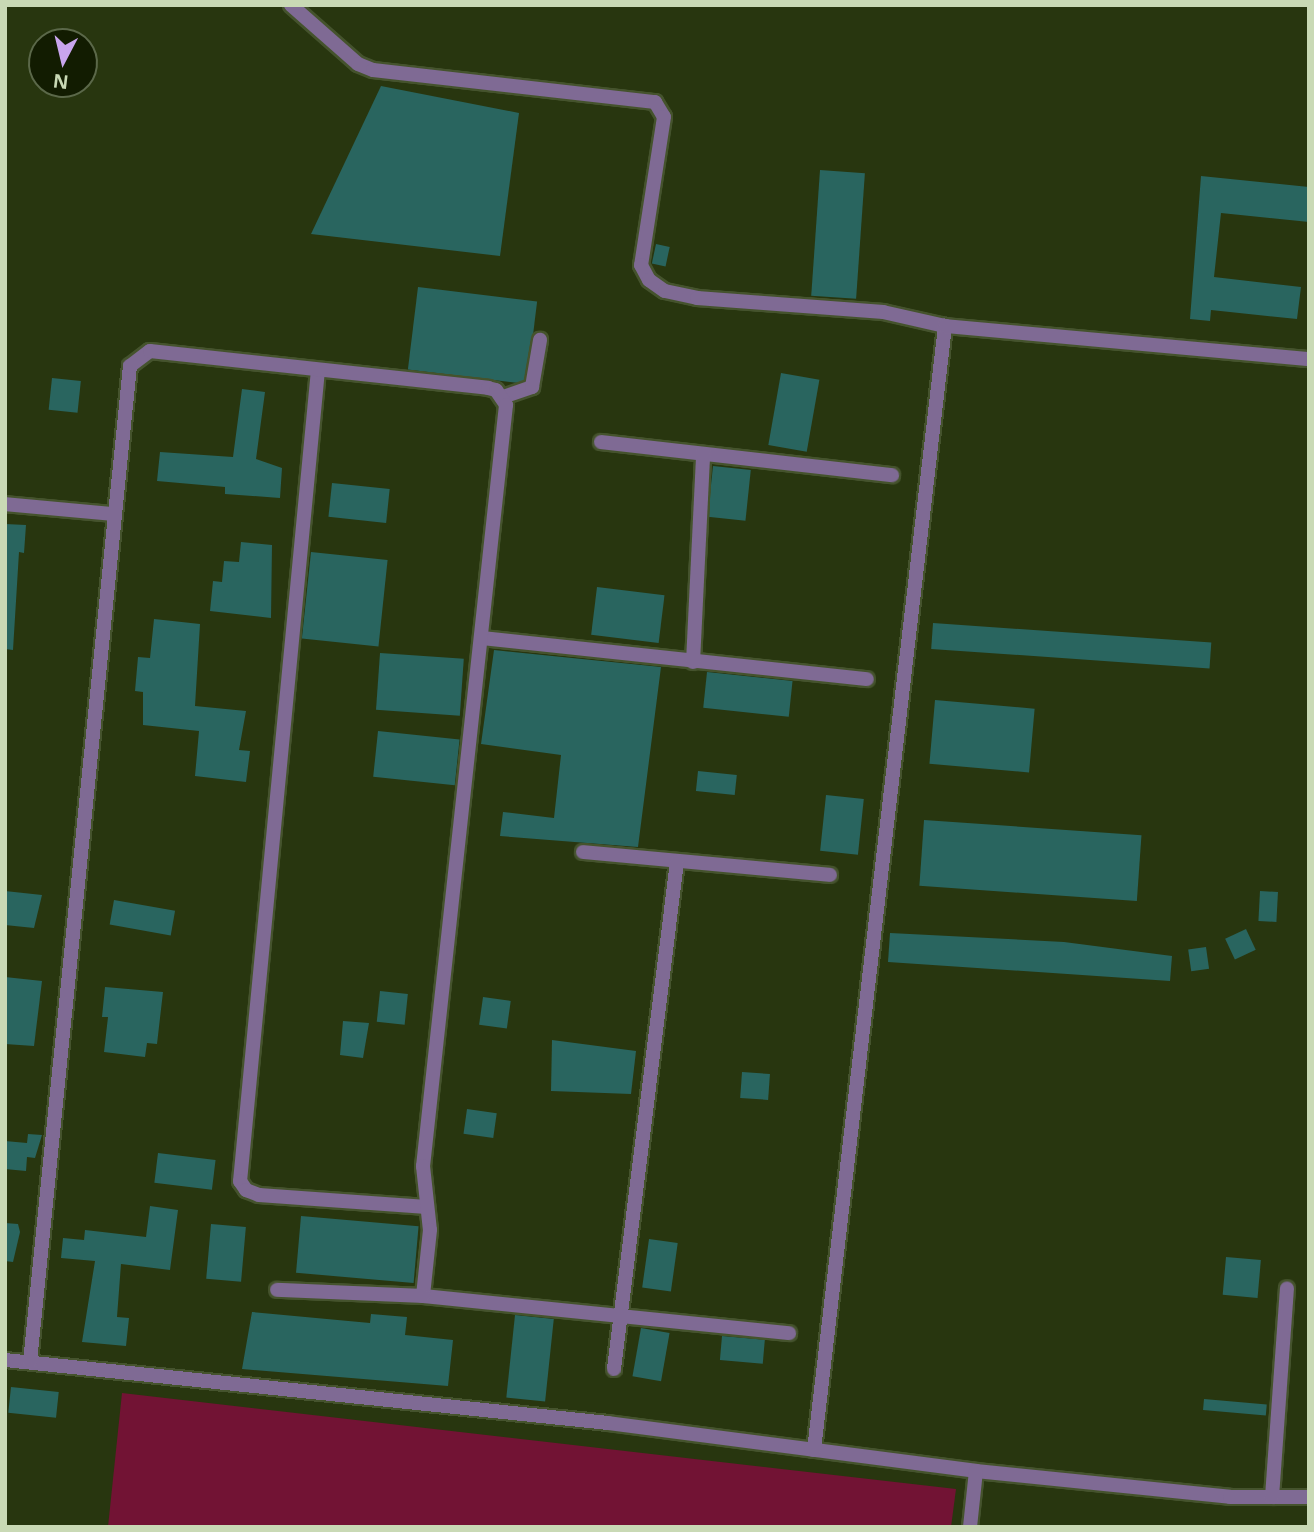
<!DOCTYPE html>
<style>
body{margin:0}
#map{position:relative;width:1314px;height:1532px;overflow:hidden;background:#28360f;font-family:"Open Sans",sans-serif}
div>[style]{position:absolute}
.green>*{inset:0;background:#721334}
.building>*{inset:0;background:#29655f;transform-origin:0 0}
.roads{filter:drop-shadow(2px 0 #45532d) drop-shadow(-2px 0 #45532d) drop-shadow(0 2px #45532d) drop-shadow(0 -2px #45532d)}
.minor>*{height:14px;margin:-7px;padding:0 7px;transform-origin:7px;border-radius:7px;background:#7f6a94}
span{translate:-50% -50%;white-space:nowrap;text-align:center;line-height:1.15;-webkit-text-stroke:5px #121c01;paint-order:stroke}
.frame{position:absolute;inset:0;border:7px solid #c9d9b5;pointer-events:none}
.north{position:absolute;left:28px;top:28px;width:70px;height:70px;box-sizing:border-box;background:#121c01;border:2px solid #5b6849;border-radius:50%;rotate:187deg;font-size:19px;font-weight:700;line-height:28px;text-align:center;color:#c9d9b5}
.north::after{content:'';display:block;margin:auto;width:24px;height:32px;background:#c9a5ee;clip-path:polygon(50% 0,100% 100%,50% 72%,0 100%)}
</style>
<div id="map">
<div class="green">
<div style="clip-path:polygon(122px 1393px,956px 1489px,951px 1527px,108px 1527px)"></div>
</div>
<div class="building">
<div style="clip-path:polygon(381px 86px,519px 113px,500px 256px,311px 234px)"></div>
<div style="left:820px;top:170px;width:45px;height:126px;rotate:4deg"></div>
<div style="clip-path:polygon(1201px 176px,1309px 187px,1309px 222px,1221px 213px,1214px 277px,1301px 287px,1297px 319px,1211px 310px,1210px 321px,1190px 319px)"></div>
<div style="left:656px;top:244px;width:14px;height:20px;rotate:12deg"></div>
<div style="left:418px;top:287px;width:120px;height:83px;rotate:7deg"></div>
<div style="left:781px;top:373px;width:39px;height:73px;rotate:10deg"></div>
<div style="left:52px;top:378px;width:29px;height:32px;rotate:6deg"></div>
<div style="clip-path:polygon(242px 389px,265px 392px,256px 459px,282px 468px,280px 498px,225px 494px,225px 487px,157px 481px,160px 452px,233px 457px)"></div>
<div style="left:713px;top:466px;width:38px;height:51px;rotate:6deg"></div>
<div style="left:332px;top:483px;width:58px;height:34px;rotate:6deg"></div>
<div style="clip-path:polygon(5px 524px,26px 525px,24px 553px,19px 552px,13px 650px,5px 649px)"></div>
<div style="clip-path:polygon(241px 542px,272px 545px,271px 618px,210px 611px,213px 581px,222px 582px,224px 561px,239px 562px)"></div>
<div style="left:311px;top:552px;width:77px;height:87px;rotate:6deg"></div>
<div style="left:597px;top:587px;width:68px;height:48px;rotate:7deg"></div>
<div style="clip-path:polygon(154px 619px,200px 624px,195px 706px,246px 711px,239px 750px,250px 751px,246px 782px,195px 776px,199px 731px,143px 725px,143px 692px,135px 691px,138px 657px,150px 658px)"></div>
<div style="left:933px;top:623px;width:279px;height:26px;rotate:4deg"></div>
<div style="clip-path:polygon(494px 650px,661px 667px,638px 847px,500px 836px,503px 812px,554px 818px,561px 755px,481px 744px)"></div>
<div style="left:380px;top:653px;width:84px;height:57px;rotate:4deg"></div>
<div style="left:707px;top:672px;width:86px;height:36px;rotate:6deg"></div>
<div style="left:935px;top:700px;width:100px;height:64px;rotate:5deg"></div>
<div style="left:378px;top:731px;width:82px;height:46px;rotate:6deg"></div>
<div style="left:698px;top:771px;width:39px;height:20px;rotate:6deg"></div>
<div style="left:826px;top:795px;width:38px;height:56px;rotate:6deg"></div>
<div style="left:924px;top:820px;width:218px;height:66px;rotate:4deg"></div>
<div style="clip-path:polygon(5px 891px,42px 895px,34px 928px,5px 925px)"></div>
<div style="left:1260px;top:891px;width:18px;height:30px;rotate:3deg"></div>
<div style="left:114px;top:900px;width:62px;height:25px;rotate:10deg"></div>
<div style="left:1246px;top:929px;width:23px;height:23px;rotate:65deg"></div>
<div style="clip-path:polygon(890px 933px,1064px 942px,1172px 956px,1170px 981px,888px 962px)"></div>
<div style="left:1206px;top:947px;width:22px;height:18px;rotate:82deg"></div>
<div style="clip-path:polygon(5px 977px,42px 981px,34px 1046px,5px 1044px)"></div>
<div style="clip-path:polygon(105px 987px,163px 992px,157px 1044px,147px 1043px,145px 1057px,104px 1052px,108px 1017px,102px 1017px)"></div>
<div style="left:380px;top:991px;width:28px;height:31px;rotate:6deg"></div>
<div style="left:483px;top:997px;width:28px;height:28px;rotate:8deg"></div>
<div style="clip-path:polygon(343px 1021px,369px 1023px,363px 1058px,340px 1055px)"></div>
<div style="clip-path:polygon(552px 1040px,636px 1051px,631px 1094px,551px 1091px)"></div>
<div style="left:742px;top:1072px;width:28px;height:26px;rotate:4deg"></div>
<div style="left:467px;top:1109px;width:30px;height:25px;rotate:8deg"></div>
<div style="clip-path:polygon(28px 1134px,42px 1135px,35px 1158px,27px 1157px,26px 1171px,5px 1169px,5px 1141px,27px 1143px)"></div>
<div style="left:158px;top:1153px;width:58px;height:30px;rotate:7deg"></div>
<div style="clip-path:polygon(150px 1206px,178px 1210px,170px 1270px,121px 1264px,117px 1317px,129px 1318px,126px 1346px,82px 1342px,95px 1261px,61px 1258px,63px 1238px,84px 1240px,85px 1230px,146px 1237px)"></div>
<div style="left:301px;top:1216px;width:118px;height:57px;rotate:5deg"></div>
<div style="clip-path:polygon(5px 1223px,18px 1224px,20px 1232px,13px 1262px,5px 1261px)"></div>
<div style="left:211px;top:1224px;width:35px;height:55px;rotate:5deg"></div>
<div style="left:649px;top:1239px;width:29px;height:49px;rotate:8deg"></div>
<div style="left:1226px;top:1257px;width:35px;height:38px;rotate:5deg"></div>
<div style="clip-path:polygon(252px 1312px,370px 1323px,371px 1314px,407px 1317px,405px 1335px,453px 1340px,448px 1386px,242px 1369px)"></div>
<div style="left:515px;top:1315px;width:39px;height:83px;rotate:6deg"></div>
<div style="left:641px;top:1328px;width:29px;height:49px;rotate:10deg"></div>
<div style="left:722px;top:1336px;width:43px;height:24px;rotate:5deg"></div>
<div style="left:11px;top:1387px;width:48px;height:26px;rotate:6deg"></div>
<div style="left:1204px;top:1399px;width:63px;height:11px;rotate:5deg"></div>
</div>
<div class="roads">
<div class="minor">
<div style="left:291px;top:5px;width:89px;rotate:41.4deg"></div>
<div style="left:358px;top:64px;width:16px;rotate:22deg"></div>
<div style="left:373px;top:70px;width:284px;rotate:6.5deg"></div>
<div style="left:655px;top:102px;width:17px;rotate:59deg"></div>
<div style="left:664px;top:117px;width:150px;rotate:98.8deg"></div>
<div style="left:641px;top:265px;width:17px;rotate:62deg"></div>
<div style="left:649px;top:280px;width:19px;rotate:35deg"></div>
<div style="left:665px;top:291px;width:33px;rotate:12deg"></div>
<div style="left:697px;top:298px;width:187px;rotate:4.3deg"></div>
<div style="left:883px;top:312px;width:64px;rotate:12.7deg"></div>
<div style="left:318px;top:370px;width:815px;rotate:95.49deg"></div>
<div style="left:240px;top:1181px;width:11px;rotate:56deg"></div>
<div style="left:246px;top:1190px;width:14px;rotate:21deg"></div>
<div style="left:259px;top:1195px;width:168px;rotate:4.1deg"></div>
<div style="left:503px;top:397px;width:31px;rotate:-19deg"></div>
<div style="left:532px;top:387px;width:48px;rotate:-80.3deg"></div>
<div style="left:601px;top:442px;width:293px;rotate:6.5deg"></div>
<div style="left:5px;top:504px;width:108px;rotate:5.3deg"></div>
<div style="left:482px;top:638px;width:387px;rotate:6.1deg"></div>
<div style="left:693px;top:662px;width:208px;rotate:-87.2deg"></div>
<div style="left:583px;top:852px;width:248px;rotate:5.3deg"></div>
<div style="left:423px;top:1296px;width:368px;rotate:5.8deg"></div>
<div style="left:5px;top:1360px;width:606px;rotate:5.96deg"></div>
<div style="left:608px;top:1423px;width:371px;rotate:7.4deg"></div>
<div style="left:976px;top:1471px;width:255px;rotate:5.8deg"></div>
<div style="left:1230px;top:1497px;width:79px"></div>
<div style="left:30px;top:1362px;width:1001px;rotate:-84.27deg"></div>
<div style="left:130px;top:366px;width:25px;rotate:-37deg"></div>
<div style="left:150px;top:351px;width:340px;rotate:6.2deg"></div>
<div style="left:488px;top:388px;width:8px;rotate:14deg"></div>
<div style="left:496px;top:390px;width:18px;rotate:56deg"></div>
<div style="left:506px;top:405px;width:766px;rotate:96.22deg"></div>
<div style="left:423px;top:1166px;width:64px;rotate:83.8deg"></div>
<div style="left:430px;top:1230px;width:66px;rotate:96.1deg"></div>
<div style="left:423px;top:1296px;width:146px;rotate:-177.6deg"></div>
<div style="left:614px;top:1369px;width:511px;rotate:-82.92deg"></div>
<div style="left:814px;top:1450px;width:1132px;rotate:-83.35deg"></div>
<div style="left:945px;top:326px;width:365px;rotate:5.2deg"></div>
<div style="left:1272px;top:1497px;width:209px;rotate:-85.9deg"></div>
<div style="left:970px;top:1527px;width:56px;rotate:-83.9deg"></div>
</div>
</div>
<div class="frame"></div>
<div class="north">N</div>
</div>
